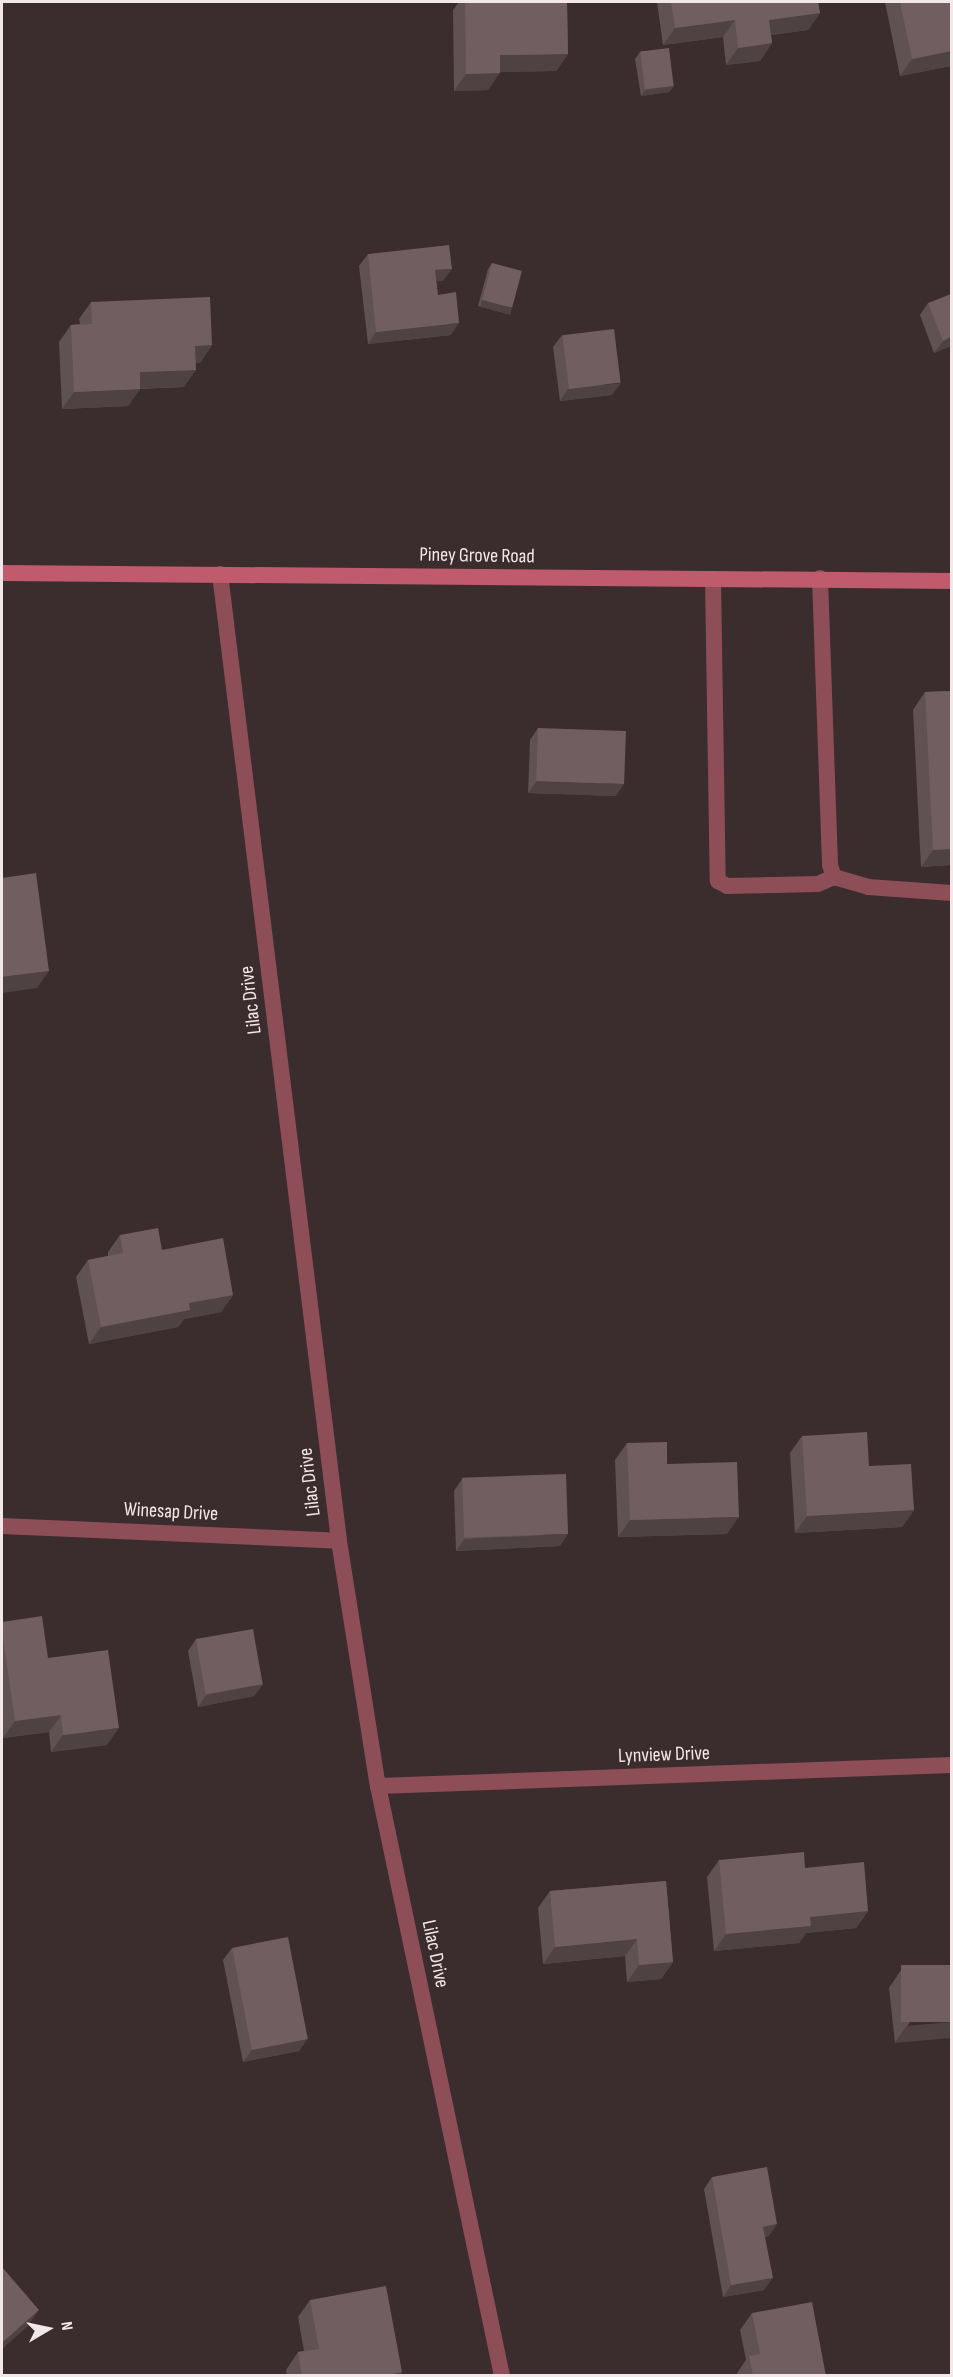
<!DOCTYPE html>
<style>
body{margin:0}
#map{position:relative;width:953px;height:2377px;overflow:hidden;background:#3b2c2d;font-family:"Sofia Sans Condensed",sans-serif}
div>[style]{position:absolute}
.service>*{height:16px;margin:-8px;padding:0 8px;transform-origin:8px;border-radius:8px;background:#8d4e57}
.minor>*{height:16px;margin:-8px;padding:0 8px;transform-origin:8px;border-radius:8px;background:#8d4e57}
.secondary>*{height:16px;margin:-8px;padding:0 8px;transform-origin:8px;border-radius:8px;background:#bf5b6c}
.wall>*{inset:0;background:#605153}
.shaded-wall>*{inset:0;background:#4e4243;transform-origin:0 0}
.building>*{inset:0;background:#705e60;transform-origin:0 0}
span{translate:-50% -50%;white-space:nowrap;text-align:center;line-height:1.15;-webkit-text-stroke:4.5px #3b2c2d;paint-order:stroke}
.street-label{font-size:20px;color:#f3e8e9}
.frame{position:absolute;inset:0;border:3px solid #f3e8e9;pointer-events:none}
.north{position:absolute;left:18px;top:2299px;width:60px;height:60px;-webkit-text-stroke:4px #3b2c2d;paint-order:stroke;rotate:81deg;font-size:16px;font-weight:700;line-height:24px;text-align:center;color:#f3e8e9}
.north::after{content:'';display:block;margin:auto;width:21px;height:27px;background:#f3e8e9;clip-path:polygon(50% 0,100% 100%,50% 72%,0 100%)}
</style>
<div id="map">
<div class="service">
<div style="left:820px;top:578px;width:287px;rotate:88deg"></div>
<div style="left:830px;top:865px;width:13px;rotate:72deg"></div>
<div style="left:834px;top:877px;width:35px;rotate:16deg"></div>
<div style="left:868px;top:887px;width:84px;rotate:4.1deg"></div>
<div style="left:713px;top:579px;width:302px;rotate:89.1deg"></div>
<div style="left:718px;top:881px;width:10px;rotate:29deg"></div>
<div style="left:727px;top:886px;width:91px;rotate:-1.3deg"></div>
<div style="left:818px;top:884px;width:17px;rotate:-24deg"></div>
</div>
<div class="minor">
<div style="left:220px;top:574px;width:974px;rotate:82.98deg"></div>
<div style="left:339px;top:1541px;width:248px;rotate:81deg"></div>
<div style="left:378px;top:1786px;width:603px;rotate:78.13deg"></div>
<div style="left:2px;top:1526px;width:337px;rotate:2.5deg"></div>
<div style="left:378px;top:1786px;width:574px;rotate:-2.1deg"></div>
</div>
<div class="secondary">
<div style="left:2px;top:573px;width:950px;rotate:0.48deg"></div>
</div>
<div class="wall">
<div style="clip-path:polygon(459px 2px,567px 2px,568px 54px,556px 71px,500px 72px,488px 90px,454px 91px,453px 10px)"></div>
<div style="clip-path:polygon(657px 2px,818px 2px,820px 13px,808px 30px,771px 35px,772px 43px,760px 61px,726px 65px,723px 37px,663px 45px)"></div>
<div style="clip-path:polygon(885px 2px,951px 2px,951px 66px,900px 76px)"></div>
<div style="clip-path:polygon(640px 52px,674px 86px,669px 92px,641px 96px,635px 59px)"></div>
<div style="clip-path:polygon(368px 254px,443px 281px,436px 281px,438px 295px,451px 335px,368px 344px,359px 266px)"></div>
<div style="clip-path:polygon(492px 263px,508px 314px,478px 306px,488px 269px)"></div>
<div style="clip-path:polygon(91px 302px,212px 345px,200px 363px,196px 363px,184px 387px,140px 389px,128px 406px,62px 409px,59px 342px,71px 325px,80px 324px,79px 319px)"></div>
<div style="clip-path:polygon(928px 303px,951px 346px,934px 353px,920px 315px)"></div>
<div style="clip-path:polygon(562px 335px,612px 395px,560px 401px,553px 347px)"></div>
<div style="clip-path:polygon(951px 691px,951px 865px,921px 867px,913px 710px,925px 692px)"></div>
<div style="clip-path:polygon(538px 728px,616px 796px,528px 793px,530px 740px)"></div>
<div style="clip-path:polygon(120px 1235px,233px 1295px,221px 1312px,184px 1319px,178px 1327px,89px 1344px,76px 1277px,88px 1260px,108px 1256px,108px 1252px)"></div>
<div style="clip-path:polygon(802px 1436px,869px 1466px,914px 1510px,902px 1527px,795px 1533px,790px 1453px)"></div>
<div style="clip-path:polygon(627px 1443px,727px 1534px,618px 1537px,615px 1460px)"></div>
<div style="clip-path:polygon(462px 1479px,560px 1546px,456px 1551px,454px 1491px)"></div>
<div style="clip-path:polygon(2px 1622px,48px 1658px,107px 1745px,51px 1752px,49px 1732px,3px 1738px,2px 1731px)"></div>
<div style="clip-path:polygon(196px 1639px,263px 1684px,254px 1696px,198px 1707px,188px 1651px)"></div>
<div style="clip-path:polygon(719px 1860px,805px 1868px,868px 1911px,856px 1928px,806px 1933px,799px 1943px,714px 1951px,707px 1877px)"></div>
<div style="clip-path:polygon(666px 1881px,673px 1962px,661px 1979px,627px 1982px,625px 1956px,543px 1964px,538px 1908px,550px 1891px)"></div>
<div style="clip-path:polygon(232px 1948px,307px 2039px,299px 2051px,243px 2062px,223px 1960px)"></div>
<div style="clip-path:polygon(951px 1965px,895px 2043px,889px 1988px,901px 1970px)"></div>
<div style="clip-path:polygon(712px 2177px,769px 2236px,765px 2237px,764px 2290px,723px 2297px,704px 2189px)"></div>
<div style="clip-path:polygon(310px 2300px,402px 2372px,400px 2376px,287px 2376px,286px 2370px,298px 2352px,304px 2351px,298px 2317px)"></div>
<div style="clip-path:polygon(752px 2313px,826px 2376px,737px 2376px,737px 2373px,746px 2360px,740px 2330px)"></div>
</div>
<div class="shaded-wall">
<div style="clip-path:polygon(820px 13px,808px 30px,757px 37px,769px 20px)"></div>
<div style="clip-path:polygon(735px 20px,723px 37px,663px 45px,675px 28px)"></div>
<div style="clip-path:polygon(772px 43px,760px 61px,726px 65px,738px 48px)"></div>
<div style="clip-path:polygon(951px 51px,951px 66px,900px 76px,912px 59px)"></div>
<div style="clip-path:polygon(568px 54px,556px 71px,488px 72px,500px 55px)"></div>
<div style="clip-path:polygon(500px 73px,488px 90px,454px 91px,466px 74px)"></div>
<div style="clip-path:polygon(674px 86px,669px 92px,641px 96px,645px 90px)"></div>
<div style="clip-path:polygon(452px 269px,443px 281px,427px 282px,435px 270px)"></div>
<div style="left:482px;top:300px;width:31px;height:7px;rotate:15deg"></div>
<div style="clip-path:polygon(459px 323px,451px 335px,368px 344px,376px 332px)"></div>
<div style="clip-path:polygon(951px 337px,951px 346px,934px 353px,943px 341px)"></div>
<div style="clip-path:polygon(212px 345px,200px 363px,183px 363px,195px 346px)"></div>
<div style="clip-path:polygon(196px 370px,184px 387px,128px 389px,140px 372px)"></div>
<div style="clip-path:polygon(621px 383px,612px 395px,560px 401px,568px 389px)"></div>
<div style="clip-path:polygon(140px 389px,128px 406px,62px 409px,74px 392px)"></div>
<div style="clip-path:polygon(537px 781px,624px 784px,616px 796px,528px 793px)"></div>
<div style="clip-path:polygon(951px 849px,951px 865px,921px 867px,933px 850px)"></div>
<div style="clip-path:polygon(49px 971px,37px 988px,2px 993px,2px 977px)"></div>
<div style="clip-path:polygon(233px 1295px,221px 1312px,184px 1319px,178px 1327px,89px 1344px,101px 1327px,189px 1303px)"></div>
<div style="clip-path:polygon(914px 1510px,902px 1527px,795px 1533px,807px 1516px)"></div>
<div style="clip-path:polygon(739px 1517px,727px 1534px,618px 1537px,630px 1520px)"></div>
<div style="clip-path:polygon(568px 1534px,560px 1546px,456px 1551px,464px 1539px)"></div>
<div style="clip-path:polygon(263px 1684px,254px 1696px,198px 1707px,206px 1695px)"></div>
<div style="clip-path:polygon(61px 1715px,49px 1732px,3px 1738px,15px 1721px)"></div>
<div style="clip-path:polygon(119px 1728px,107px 1745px,51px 1752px,63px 1735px)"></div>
<div style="clip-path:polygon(868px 1911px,856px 1928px,806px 1933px,799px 1943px,714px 1951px,726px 1934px,810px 1917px)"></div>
<div style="clip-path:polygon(637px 1939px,625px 1956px,543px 1964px,555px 1947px)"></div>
<div style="clip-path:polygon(673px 1962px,661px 1979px,627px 1982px,639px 1965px)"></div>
<div style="clip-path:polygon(951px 2022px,951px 2038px,895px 2043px,907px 2026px)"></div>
<div style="clip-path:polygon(307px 2039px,299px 2051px,243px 2062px,252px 2050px)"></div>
<div style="clip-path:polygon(777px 2224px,769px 2236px,755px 2239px,763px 2227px)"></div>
<div style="clip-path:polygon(773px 2278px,764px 2290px,723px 2297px,731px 2285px)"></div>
<div style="clip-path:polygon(39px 2310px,27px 2327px,2px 2349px,2px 2343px)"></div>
<div style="clip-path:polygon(402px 2372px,400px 2376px,391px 2376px,392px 2374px)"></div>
</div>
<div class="building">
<div style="clip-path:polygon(465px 2px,567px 2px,568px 54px,500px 55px,500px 73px,466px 74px)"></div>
<div style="clip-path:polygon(671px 2px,818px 2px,820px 13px,769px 20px,772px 43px,738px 48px,735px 20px,675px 28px)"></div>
<div style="clip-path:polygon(900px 2px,951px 2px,951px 51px,912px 59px)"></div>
<div style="left:669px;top:48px;width:38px;height:29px;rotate:83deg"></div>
<div style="clip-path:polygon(449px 245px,452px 269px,435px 270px,438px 295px,456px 292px,459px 323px,376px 332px,368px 254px)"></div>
<div style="left:492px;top:263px;width:31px;height:38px;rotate:15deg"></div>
<div style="clip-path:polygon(951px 294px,951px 337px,943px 341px,928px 303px)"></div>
<div style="clip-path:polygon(210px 297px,212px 345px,195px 346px,196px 370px,140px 372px,140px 389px,74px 392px,71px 325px,92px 324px,91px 302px)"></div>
<div style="left:614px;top:329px;width:54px;height:52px;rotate:83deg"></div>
<div style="clip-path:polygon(951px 691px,951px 849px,933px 850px,925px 692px)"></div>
<div style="left:538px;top:728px;width:88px;height:53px;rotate:2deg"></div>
<div style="clip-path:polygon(36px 873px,49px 971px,2px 977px,2px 878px)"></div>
<div style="clip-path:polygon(158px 1228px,162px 1250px,223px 1238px,233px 1295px,189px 1303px,190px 1310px,101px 1327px,88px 1260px,123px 1253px,120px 1235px)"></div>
<div style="clip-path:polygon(867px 1432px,869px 1466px,911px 1464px,914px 1510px,807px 1516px,802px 1436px)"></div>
<div style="clip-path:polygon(667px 1442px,667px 1464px,737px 1462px,739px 1517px,630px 1520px,627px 1443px)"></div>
<div style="left:566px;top:1474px;width:60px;height:104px;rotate:88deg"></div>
<div style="clip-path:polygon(42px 1616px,48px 1658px,108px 1650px,119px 1728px,63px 1735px,61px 1715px,15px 1721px,2px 1631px,2px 1622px)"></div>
<div style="left:253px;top:1629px;width:56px;height:58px;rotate:80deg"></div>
<div style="clip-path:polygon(804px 1852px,805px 1868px,864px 1862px,868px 1911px,810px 1917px,811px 1926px,726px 1934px,719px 1860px)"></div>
<div style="clip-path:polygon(666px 1881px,673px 1962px,639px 1965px,637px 1939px,555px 1947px,550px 1891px)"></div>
<div style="left:288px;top:1937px;width:104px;height:57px;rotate:79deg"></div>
<div style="left:951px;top:1965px;width:57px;height:50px;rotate:90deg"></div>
<div style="clip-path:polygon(767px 2167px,777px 2224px,763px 2227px,773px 2278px,731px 2285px,712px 2177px)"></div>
<div style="clip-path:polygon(2px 2267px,39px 2310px,2px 2343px)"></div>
<div style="clip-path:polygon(386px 2286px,402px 2372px,392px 2374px,392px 2376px,302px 2376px,298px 2352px,319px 2349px,310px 2300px)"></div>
<div style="clip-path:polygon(812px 2302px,826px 2376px,753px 2376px,749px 2356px,760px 2354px,752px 2313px)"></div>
</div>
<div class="street-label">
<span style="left:477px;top:556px;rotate:1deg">Piney Grove Road</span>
<span style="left:251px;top:1000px;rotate:-97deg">Lilac Drive</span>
<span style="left:310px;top:1482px;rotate:-97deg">Lilac Drive</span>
<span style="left:171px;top:1512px;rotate:3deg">Winesap Drive</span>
<span style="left:664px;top:1755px;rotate:-2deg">Lynview Drive</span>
<span style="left:435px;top:1954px;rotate:78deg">Lilac Drive</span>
</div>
<div class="frame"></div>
<div class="north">N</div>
</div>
